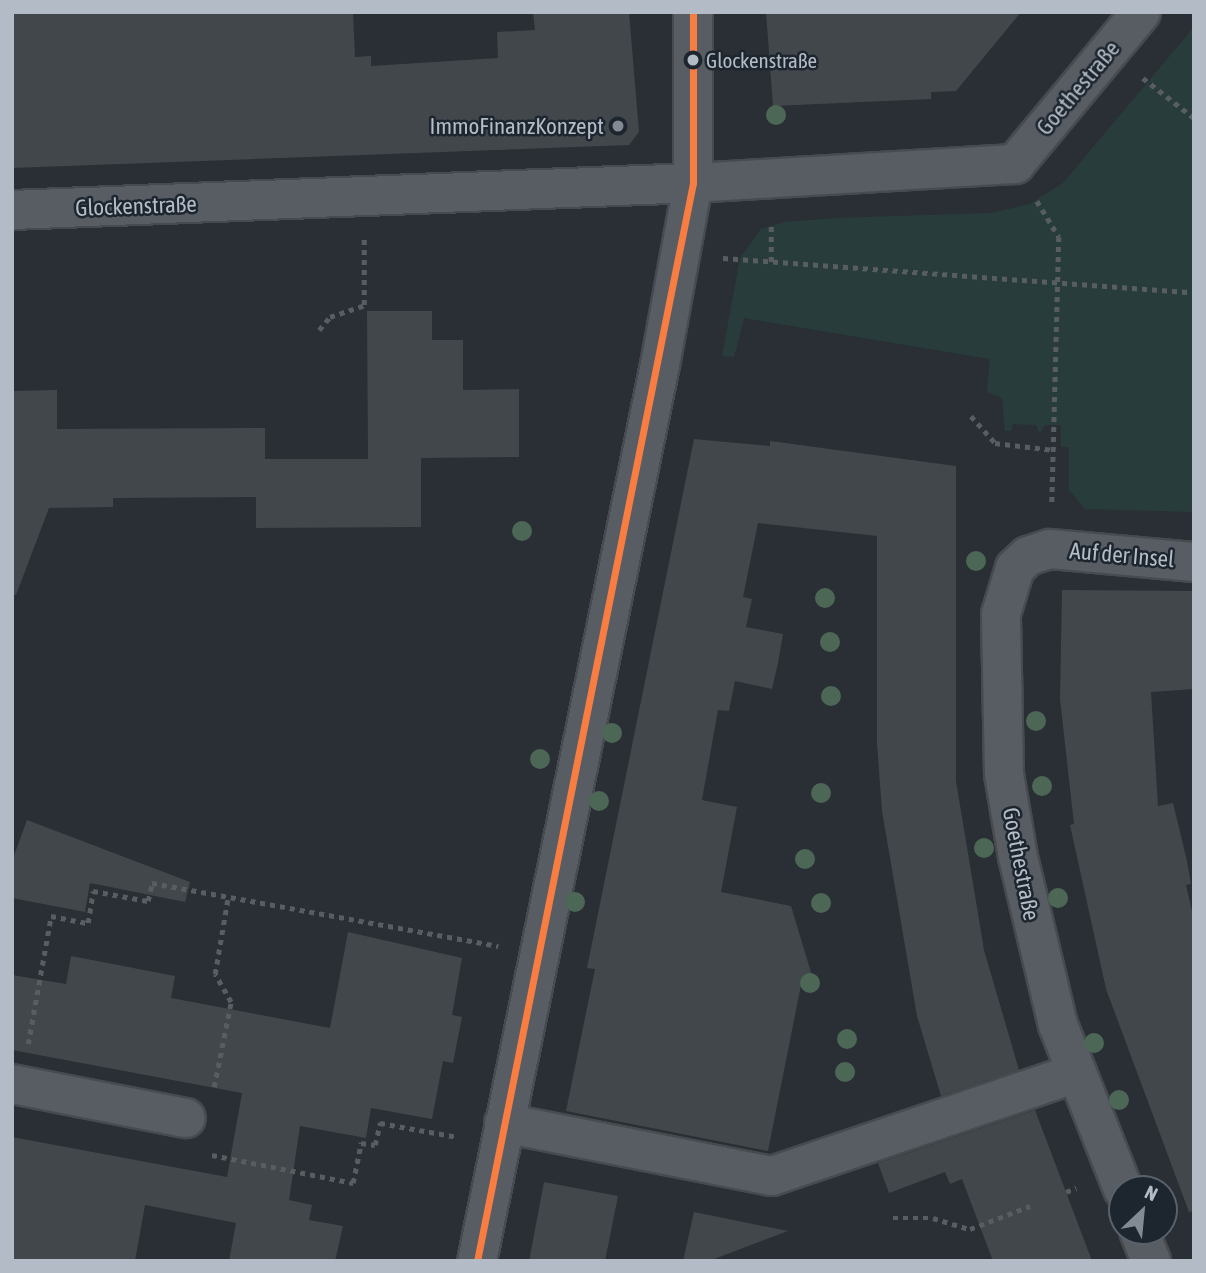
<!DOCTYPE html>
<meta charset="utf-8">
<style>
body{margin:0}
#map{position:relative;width:1206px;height:1273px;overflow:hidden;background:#292f34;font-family:"Asap Condensed",sans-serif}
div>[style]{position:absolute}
.green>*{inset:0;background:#293c3c}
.building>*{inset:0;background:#42474c}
.path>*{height:4.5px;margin-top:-2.25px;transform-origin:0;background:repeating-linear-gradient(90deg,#575d61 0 5px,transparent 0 10px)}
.roads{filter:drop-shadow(2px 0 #474b4f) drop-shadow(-2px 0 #474b4f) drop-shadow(0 2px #474b4f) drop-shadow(0 -2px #474b4f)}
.minor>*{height:38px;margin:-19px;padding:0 19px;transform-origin:19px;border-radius:19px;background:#585c63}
.bus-1>*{height:7px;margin:-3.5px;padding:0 3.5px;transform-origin:3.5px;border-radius:3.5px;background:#f77d43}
.trees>*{width:20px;height:20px;margin:-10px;border-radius:50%;background:#4d6756}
.dots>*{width:19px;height:19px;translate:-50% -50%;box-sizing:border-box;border:4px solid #1d252f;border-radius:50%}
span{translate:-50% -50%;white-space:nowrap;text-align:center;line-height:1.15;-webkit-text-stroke:5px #1d252f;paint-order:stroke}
.bus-label{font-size:21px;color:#b3bbc6}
.left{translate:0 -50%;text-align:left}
.street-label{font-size:23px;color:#b3bbc6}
.poi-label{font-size:23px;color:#b3bbc6}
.right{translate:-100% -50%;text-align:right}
.frame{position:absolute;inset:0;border:14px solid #b3bbc6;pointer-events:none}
.north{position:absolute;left:1108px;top:1175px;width:70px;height:70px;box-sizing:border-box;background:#1d252f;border:2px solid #59616b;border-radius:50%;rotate:26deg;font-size:19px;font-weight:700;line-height:28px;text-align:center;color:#b3bbc6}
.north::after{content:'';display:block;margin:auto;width:24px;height:32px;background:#838a93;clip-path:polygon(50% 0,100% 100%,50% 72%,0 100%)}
</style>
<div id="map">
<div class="green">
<div style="clip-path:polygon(1194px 27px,1194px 512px,1085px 509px,1069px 490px,1069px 447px,1061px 447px,1061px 425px,1045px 425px,1040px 433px,1036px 425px,1013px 424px,1011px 431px,1005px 431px,1002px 398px,987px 392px,990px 359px,744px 318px,734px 357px,722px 356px,740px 258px,761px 229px,785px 222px,834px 218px,991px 213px,1030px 204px,1063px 183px)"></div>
</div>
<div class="building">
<div style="clip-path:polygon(12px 12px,353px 12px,355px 57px,371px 56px,371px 66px,498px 58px,497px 32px,535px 30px,533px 12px,629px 12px,639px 132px,629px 145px,12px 168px)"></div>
<div style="clip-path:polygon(766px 12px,1021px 12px,956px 91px,931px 92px,931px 99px,773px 106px)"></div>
<div style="clip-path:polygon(367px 311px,432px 311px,432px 340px,463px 340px,463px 390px,519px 389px,519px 457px,421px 458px,421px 527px,256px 528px,256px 497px,113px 498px,113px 507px,49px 508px,16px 595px,12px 594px,12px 391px,57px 390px,57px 429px,265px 428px,265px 459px,368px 459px)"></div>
<div style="clip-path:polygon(694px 439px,770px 446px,770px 441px,956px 466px,956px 781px,984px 950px,1019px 1070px,941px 1096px,917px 1016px,882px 811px,877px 743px,877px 536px,758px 523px,743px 597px,752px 599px,746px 627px,783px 634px,778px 663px,772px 689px,735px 681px,729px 711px,718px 710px,702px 800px,737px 807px,721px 892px,791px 906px,813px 979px,802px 980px,768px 1151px,566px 1111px,595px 969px,587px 968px)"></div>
<div style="clip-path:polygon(1062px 590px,1194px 591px,1194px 689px,1151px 692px,1158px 806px,1173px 803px,1187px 861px,1191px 884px,1186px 885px,1194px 920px,1194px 1211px,1189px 1212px,1106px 989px,1070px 825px,1074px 824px,1060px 699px)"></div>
<div style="clip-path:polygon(27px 820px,190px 882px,185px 902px,90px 883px,85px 912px,12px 898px,12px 861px)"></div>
<div style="clip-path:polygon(348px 932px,462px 958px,452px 1015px,462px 1017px,453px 1063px,443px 1061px,432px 1119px,371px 1108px,366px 1138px,300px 1126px,289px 1200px,312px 1205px,309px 1220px,343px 1226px,335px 1261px,229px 1261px,236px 1223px,145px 1205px,135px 1261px,12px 1261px,12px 1137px,227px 1177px,242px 1093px,12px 1050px,12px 975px,66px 984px,71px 956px,175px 976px,171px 998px,330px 1028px)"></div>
<div style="clip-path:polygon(1035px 1110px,1092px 1261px,993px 1261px,962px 1179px,950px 1184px,945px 1172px,889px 1193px,878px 1163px)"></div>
<div style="clip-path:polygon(544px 1182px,618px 1196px,605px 1261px,529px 1261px)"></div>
<div style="clip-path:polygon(694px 1212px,788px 1231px,709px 1261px,683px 1261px)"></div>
</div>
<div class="path">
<div style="left:1143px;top:78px;width:65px;rotate:38.1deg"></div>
<div style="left:1037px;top:201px;width:42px;rotate:58.6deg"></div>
<div style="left:1059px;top:237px;width:267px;rotate:91.5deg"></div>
<div style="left:723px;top:258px;width:472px;rotate:4.2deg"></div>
<div style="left:771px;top:262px;width:39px;rotate:-90deg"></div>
<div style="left:319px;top:330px;width:17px;rotate:-50deg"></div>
<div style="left:330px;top:317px;width:36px;rotate:-19deg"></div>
<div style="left:364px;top:305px;width:66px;rotate:-90deg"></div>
<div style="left:971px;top:416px;width:36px;rotate:48deg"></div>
<div style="left:995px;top:443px;width:59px;rotate:6.8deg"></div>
<div style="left:28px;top:1044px;width:130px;rotate:-79.8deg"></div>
<div style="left:51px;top:916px;width:38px;rotate:11deg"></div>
<div style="left:88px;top:923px;width:32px;rotate:-81deg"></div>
<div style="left:93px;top:891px;width:56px;rotate:10.3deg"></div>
<div style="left:148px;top:901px;width:18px;rotate:-77deg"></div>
<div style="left:152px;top:883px;width:352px;rotate:10.3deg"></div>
<div style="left:214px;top:1087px;width:87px;rotate:-78.7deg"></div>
<div style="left:231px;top:1002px;width:32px;rotate:-120deg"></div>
<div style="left:215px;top:974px;width:78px;rotate:-80.4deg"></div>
<div style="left:212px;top:1155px;width:144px;rotate:11.2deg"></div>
<div style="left:353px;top:1183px;width:41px;rotate:-78.7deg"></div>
<div style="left:361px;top:1143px;width:14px;rotate:8deg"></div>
<div style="left:375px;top:1145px;width:23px;rotate:-77deg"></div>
<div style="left:380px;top:1123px;width:79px;rotate:10.2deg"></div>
<div style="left:1066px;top:1192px;width:11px;rotate:-22deg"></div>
<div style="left:893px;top:1218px;width:40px"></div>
<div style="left:933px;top:1218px;width:39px;rotate:17deg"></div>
<div style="left:970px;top:1229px;width:64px;rotate:-21deg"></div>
</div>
<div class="roads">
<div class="minor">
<div style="left:12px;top:210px;width:682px;rotate:-2.27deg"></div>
<div style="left:693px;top:183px;width:323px;rotate:-3.4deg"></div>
<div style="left:1015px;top:164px;width:197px;rotate:-50.3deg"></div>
<div style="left:12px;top:1084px;width:177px;rotate:11.1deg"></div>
<div style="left:504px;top:1123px;width:273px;rotate:11.2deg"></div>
<div style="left:772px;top:1176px;width:322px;rotate:-18.7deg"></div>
<div style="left:1123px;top:1189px;width:176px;rotate:-111.6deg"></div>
<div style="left:1058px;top:1025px;width:173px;rotate:-103.4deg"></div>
<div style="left:1018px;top:857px;width:84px;rotate:-99.6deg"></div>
<div style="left:1004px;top:774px;width:160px;rotate:-91.1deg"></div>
<div style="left:1001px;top:614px;width:48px;rotate:-73.1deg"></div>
<div style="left:1015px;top:568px;width:18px;rotate:-43deg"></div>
<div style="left:1028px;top:556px;width:23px;rotate:-18deg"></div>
<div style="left:1050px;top:549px;width:145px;rotate:5.2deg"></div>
<div style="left:1139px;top:1231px;width:32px;rotate:68deg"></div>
<div style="left:477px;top:1261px;width:914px;rotate:-78.46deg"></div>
<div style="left:660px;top:365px;width:185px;rotate:-79.7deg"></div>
<div style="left:693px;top:183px;width:171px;rotate:-90deg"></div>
</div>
</div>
<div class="bus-1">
<div style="left:477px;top:1261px;width:1099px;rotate:-78.67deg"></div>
<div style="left:693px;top:183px;width:171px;rotate:-90deg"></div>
</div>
<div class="trees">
<div style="left:776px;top:115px"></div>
<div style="left:522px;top:531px"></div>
<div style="left:976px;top:561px"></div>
<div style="left:825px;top:598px"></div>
<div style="left:830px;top:642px"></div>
<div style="left:831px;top:696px"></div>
<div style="left:1036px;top:721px"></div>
<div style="left:612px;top:733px"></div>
<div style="left:540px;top:759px"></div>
<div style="left:1042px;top:786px"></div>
<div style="left:821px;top:793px"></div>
<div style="left:599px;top:801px"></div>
<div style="left:984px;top:848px"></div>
<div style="left:805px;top:859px"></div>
<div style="left:1058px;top:898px"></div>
<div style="left:575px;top:902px"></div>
<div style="left:821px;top:903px"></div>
<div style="left:810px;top:983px"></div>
<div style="left:847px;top:1039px"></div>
<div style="left:1094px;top:1043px"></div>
<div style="left:845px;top:1072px"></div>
<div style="left:1119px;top:1100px"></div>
</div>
<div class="dots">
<div style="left:693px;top:60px;background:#b3bbc6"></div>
<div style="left:618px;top:126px;background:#838a93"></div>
</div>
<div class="bus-label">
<span class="left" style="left:706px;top:60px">Glockenstraße</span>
</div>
<div class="street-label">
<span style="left:1078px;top:88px;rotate:-50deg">Goethestraße</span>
<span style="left:136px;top:206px;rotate:-2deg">Glockenstraße</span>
<span style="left:1122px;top:555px;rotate:5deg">Auf der Insel</span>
<span style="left:1021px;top:864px;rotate:79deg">Goethestraße</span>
</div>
<div class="poi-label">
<span class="right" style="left:604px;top:126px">ImmoFinanzKonzept</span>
</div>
<div class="frame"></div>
<div class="north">N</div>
</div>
